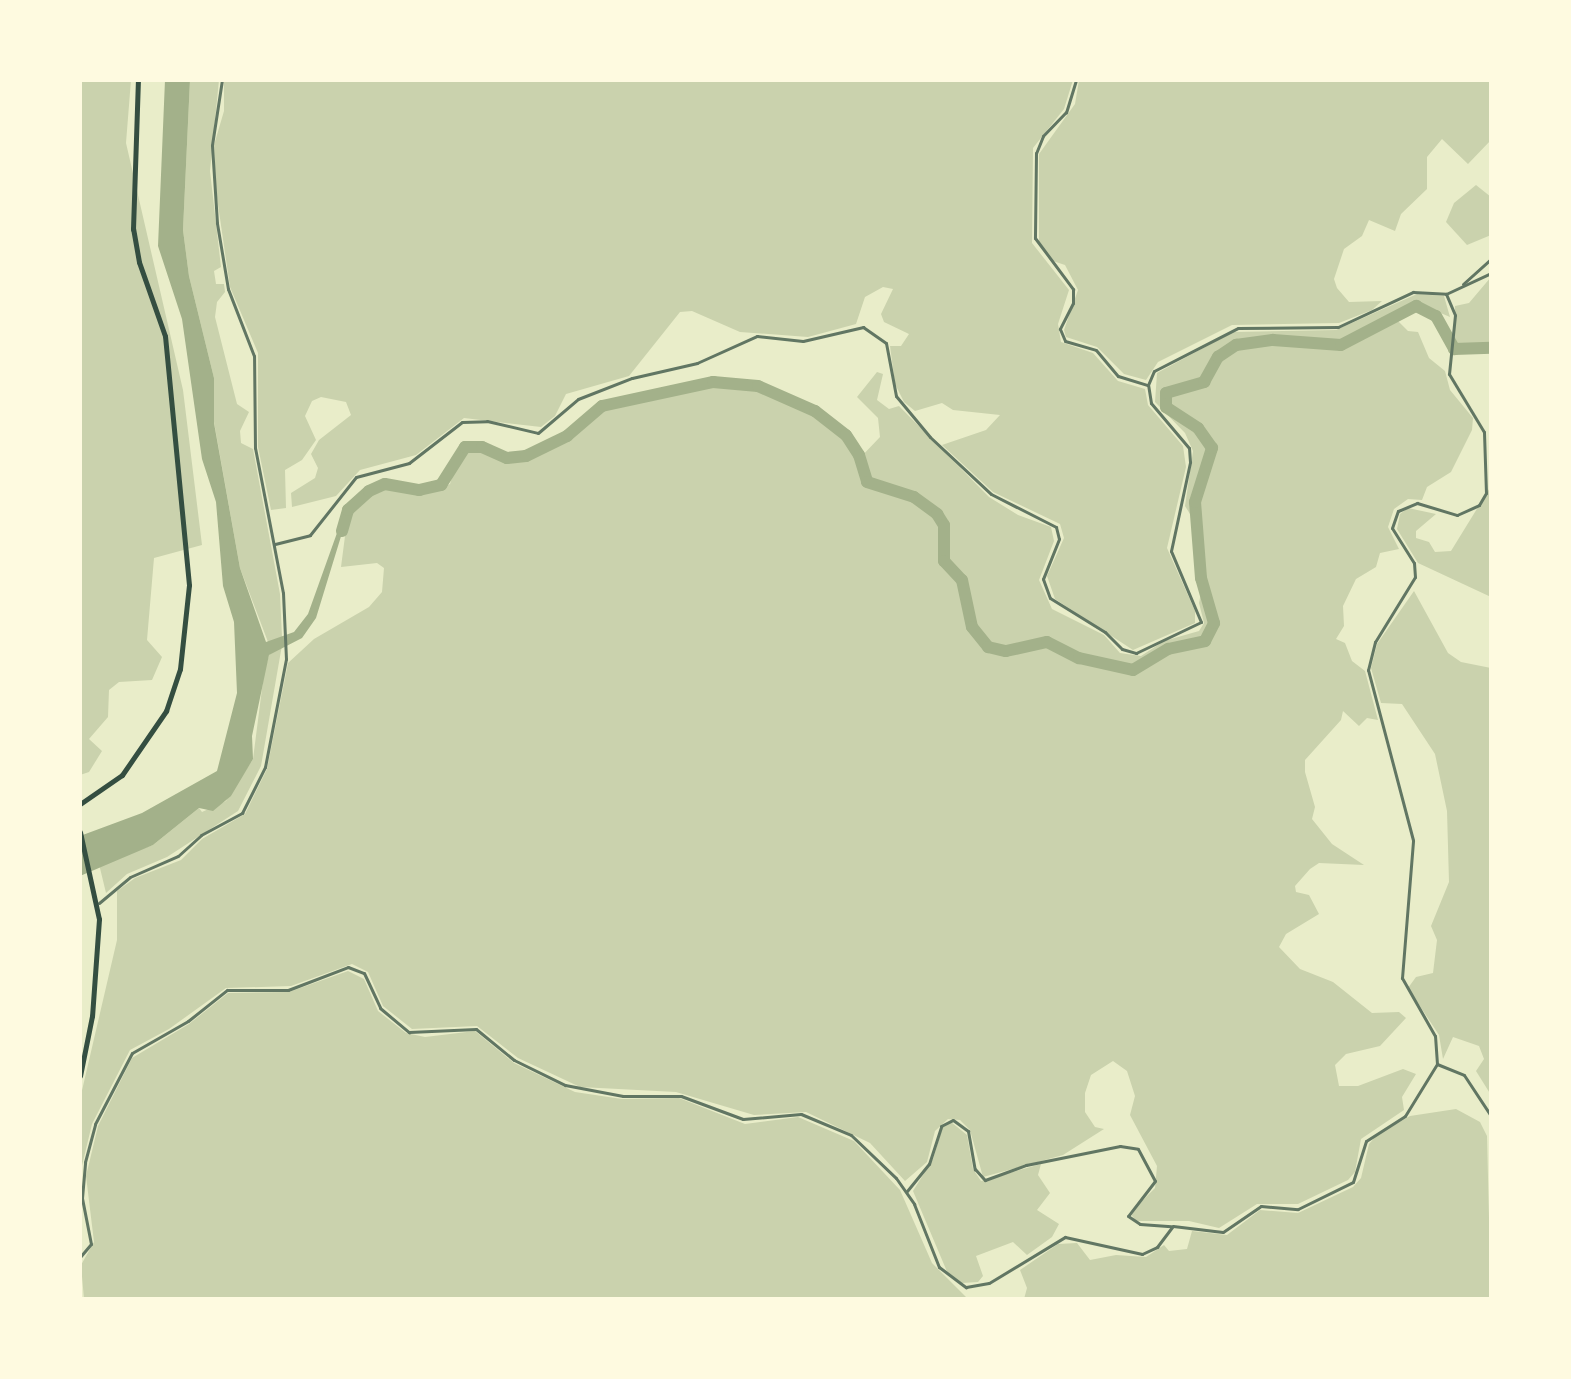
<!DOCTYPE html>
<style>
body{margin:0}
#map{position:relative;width:1571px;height:1379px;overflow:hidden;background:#e9edc9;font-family:Poppins,sans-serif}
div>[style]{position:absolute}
.green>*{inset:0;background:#cad2ad}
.water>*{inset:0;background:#a3b18a}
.river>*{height:12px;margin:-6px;padding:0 6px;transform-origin:6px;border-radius:6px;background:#a3b18a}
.minor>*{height:3px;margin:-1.5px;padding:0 1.5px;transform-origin:1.5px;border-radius:1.5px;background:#617663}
.primary>*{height:5px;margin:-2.5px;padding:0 2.5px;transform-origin:2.5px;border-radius:2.5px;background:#344e41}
span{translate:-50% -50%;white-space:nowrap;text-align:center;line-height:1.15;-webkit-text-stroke:7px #fefae0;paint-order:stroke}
.frame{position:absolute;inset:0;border:82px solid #fefae0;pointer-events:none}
</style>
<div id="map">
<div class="green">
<div style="clip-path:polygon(80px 80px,131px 80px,126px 143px,183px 390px,202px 545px,154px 558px,147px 640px,162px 657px,152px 680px,119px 682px,109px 690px,108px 717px,89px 739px,102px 751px,89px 772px,80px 775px)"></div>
<div style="clip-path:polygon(190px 80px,219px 80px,210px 171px,221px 267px,214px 271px,216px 284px,224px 284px,225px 292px,217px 302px,215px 317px,237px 404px,249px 412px,240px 431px,241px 443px,253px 449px,280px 594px,282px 637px,268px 642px,240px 568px,214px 422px,214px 378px,189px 276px,183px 230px)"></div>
<div style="clip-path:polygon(224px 80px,1073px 80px,1064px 109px,1033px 148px,1032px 243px,1069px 290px,1058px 324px,1061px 342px,1093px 353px,1118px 381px,1145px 389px,1148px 405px,1183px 446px,1186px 467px,1167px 548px,1195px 611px,1195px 623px,1133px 650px,1055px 599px,1047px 576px,1064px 538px,1060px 524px,993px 492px,942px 445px,986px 430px,1000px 415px,953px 410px,942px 403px,915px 411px,904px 402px,895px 384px,890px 346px,901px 346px,909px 334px,884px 322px,881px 314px,893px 289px,883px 287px,865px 297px,856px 324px,808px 337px,740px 332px,692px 311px,680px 312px,629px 376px,566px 394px,555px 416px,541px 427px,464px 418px,416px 455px,360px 470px,336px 496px,292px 507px,291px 493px,315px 478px,318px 468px,311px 454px,319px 440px,351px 415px,346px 402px,321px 397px,312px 401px,305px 416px,316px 440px,302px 460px,285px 470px,286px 508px,271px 510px,258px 447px,258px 353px,230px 287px,216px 191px,214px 145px,224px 111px)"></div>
<div style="clip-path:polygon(1079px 80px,1491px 80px,1491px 140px,1468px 164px,1442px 139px,1427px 157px,1427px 189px,1401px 214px,1395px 231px,1369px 220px,1362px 236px,1344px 249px,1334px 279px,1337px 288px,1349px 302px,1382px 301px,1372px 310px,1339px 323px,1232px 325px,1158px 362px,1146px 380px,1124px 374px,1097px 347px,1066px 337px,1064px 330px,1078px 290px,1065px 265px,1053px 261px,1039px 242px,1039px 154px,1075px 104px)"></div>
<div style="clip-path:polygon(1476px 185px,1491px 197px,1491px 235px,1467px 245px,1446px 222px,1454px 203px)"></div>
<div style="clip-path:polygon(1491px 277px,1491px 346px,1460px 346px,1454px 343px,1455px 306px,1469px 303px)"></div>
<div style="clip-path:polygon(1417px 294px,1444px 296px,1450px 317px,1415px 302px,1371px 330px,1396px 319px,1408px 331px,1418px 332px,1429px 358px,1445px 371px,1450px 390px,1473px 418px,1472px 430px,1451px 472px,1427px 487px,1422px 500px,1408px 499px,1394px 509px,1388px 527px,1399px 549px,1380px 553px,1376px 567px,1356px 579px,1343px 606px,1344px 626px,1336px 639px,1345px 643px,1352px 661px,1365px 671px,1378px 720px,1367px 718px,1359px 726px,1343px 711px,1341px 720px,1305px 760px,1305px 772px,1315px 807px,1312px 819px,1332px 844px,1364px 865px,1319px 863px,1310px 869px,1295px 886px,1296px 892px,1309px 895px,1319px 914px,1286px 934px,1279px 947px,1300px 969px,1333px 982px,1372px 1013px,1399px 1012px,1406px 1018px,1380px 1046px,1346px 1054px,1335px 1065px,1339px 1086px,1358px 1086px,1403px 1069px,1416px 1074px,1402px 1097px,1404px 1110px,1361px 1139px,1355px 1172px,1348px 1180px,1298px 1204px,1257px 1204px,1219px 1228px,1189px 1221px,1136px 1221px,1130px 1213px,1155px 1188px,1157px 1166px,1130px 1115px,1135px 1096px,1127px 1071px,1113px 1061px,1091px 1075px,1085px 1093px,1085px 1112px,1095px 1127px,1104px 1129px,1063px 1155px,983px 1177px,970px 1130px,960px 1120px,948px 1119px,935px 1131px,927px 1162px,905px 1181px,870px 1143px,806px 1112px,754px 1115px,676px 1092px,580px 1087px,518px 1058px,477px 1026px,412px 1029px,383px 1006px,368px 972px,352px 964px,291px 986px,226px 988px,169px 1029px,130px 1050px,92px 1124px,80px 1174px,80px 1099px,117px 940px,117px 891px,135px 878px,181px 860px,202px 839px,245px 814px,267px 769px,288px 663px,314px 639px,369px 607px,382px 592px,384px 568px,377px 563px,341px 567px,348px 513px,370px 492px,397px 487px,432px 492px,450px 484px,457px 460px,467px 451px,484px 451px,506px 461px,527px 459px,572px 436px,603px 408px,714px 384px,758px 389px,813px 413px,842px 434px,859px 459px,880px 437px,878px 418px,857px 397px,877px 372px,883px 374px,877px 400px,889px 409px,899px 406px,989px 497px,1018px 515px,1051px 527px,1054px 541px,1039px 580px,1052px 609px,1104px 635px,1120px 653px,1141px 656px,1164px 641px,1199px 631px,1204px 623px,1199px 603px,1204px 578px,1200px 530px,1185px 506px,1193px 451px,1185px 433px,1155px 402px,1157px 373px,1233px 332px,1336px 330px)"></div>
<div style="clip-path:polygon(1491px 486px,1491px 597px,1418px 563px,1397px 529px,1400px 514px,1408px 508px,1436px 514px,1416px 531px,1416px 538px,1429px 542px,1435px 552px,1451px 551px)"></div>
<div style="clip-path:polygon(1414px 591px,1448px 653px,1461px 662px,1491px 668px,1491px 1095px,1476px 1071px,1484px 1059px,1479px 1046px,1453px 1037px,1443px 1059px,1439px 1035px,1408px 988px,1416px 977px,1433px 973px,1437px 940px,1431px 926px,1449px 882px,1447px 811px,1435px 754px,1402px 704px,1381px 703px,1371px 668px,1377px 644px)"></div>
<div style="clip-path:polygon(282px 645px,261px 766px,238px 811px,167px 857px,127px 874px,106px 893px,99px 864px,153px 845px,199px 808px,202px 812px,226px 801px,253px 759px,264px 673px,269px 655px)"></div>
<div style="clip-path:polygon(348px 971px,364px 979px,378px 1011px,406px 1033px,425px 1037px,475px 1031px,514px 1063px,575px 1092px,622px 1099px,679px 1098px,745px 1124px,798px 1117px,854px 1141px,900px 1190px,932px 1263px,968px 1299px,84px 1299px,81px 1265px,94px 1242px,86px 1176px,98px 1126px,132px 1058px,189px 1024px,228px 993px,289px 992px)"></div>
<div style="clip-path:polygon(1456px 1109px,1480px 1122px,1487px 1136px,1491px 1299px,1024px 1299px,1027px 1288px,1020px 1270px,1058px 1244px,1077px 1243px,1090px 1260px,1116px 1255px,1146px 1257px,1164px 1245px,1169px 1251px,1187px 1249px,1192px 1231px,1227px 1235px,1260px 1210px,1298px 1213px,1353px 1187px,1361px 1178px,1369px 1144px,1377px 1135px,1410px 1116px)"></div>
<div style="clip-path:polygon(951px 1122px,967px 1135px,973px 1169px,981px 1181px,1041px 1164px,1038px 1175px,1050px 1193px,1037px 1210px,1059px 1224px,1052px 1237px,1027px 1255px,1013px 1242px,976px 1256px,983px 1276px,978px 1282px,962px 1283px,948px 1274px,913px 1191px,933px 1159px,943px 1126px)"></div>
</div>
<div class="water">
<div style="clip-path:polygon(165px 80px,190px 80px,183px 230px,189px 276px,214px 378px,214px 423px,240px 568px,266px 642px,294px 632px,308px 614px,342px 519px,346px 520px,316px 618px,302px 638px,269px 655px,252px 736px,253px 759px,231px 796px,213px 811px,199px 808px,153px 845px,80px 876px,80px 836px,142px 813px,217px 771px,237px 693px,234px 622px,223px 586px,216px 502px,202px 459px,182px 319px,158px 246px)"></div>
</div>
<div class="river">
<div style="left:342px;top:531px;width:22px;rotate:-74deg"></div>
<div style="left:348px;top:510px;width:28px;rotate:-42deg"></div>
<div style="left:369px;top:491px;width:17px;rotate:-24deg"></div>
<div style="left:385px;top:484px;width:35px;rotate:10deg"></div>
<div style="left:419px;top:490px;width:23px;rotate:-13deg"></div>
<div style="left:441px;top:485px;width:45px;rotate:-57.7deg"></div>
<div style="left:465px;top:447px;width:17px"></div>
<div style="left:482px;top:447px;width:27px;rotate:24deg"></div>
<div style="left:507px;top:458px;width:19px;rotate:-6deg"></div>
<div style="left:526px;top:456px;width:46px;rotate:-26deg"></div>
<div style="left:567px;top:436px;width:46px;rotate:-40.6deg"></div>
<div style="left:602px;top:406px;width:114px;rotate:-12.2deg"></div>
<div style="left:713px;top:382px;width:45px;rotate:5.1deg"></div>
<div style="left:758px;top:386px;width:62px;rotate:23.7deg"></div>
<div style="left:815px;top:411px;width:39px;rotate:38deg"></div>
<div style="left:846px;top:435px;width:24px;rotate:57deg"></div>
<div style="left:859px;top:455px;width:28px;rotate:73deg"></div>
<div style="left:867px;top:482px;width:49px;rotate:17.7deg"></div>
<div style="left:914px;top:497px;width:29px;rotate:36deg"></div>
<div style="left:937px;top:514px;width:13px;rotate:58deg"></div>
<div style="left:944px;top:525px;width:36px;rotate:90deg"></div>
<div style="left:944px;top:561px;width:26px;rotate:47deg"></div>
<div style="left:962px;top:580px;width:48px;rotate:78deg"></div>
<div style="left:972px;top:627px;width:26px;rotate:51deg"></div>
<div style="left:988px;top:647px;width:18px;rotate:13deg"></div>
<div style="left:1006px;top:651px;width:42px;rotate:-12.4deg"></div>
<div style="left:1047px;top:642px;width:36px;rotate:27deg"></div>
<div style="left:1079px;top:658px;width:55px;rotate:12.5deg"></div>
<div style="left:1133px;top:670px;width:41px;rotate:-31deg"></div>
<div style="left:1168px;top:649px;width:38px;rotate:-12deg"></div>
<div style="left:1205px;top:641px;width:20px;rotate:-63deg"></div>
<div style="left:1214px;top:623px;width:47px;rotate:-106.1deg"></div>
<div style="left:1201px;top:578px;width:76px;rotate:-94.5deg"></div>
<div style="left:1195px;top:502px;width:57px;rotate:-72.5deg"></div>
<div style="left:1212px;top:448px;width:24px;rotate:-125deg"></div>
<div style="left:1198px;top:428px;width:38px;rotate:-147deg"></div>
<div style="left:1166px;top:407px;width:14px;rotate:-90deg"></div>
<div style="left:1166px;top:393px;width:40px;rotate:-16deg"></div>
<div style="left:1204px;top:382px;width:29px;rotate:-61deg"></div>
<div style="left:1218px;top:357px;width:22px;rotate:-34deg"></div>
<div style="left:1236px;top:345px;width:37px;rotate:-8deg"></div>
<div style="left:1273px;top:340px;width:68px;rotate:4.2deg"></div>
<div style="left:1341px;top:345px;width:85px;rotate:-27.5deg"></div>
<div style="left:1416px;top:306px;width:22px;rotate:27deg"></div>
<div style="left:1436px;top:316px;width:38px;rotate:61deg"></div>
<div style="left:1454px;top:349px;width:37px;rotate:-2deg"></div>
</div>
<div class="minor">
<div style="left:1076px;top:80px;width:34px;rotate:107deg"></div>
<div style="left:1066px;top:112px;width:33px;rotate:134deg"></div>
<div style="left:1043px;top:136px;width:18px;rotate:112deg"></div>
<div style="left:1036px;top:153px;width:85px;rotate:90.7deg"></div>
<div style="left:1035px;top:238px;width:64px;rotate:53.3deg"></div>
<div style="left:1073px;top:289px;width:14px;rotate:90deg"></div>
<div style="left:1073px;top:303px;width:29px;rotate:117deg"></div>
<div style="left:1060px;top:329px;width:13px;rotate:67deg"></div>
<div style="left:1065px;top:341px;width:32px;rotate:16deg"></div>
<div style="left:1096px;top:350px;width:34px;rotate:50deg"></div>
<div style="left:1118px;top:376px;width:31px;rotate:17deg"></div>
<div style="left:1463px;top:284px;width:38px;rotate:-42deg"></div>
<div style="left:275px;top:544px;width:36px;rotate:-14deg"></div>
<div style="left:310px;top:535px;width:74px;rotate:-51.6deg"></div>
<div style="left:356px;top:477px;width:55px;rotate:-14.8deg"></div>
<div style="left:409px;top:463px;width:67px;rotate:-37.7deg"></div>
<div style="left:462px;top:422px;width:25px;rotate:-2deg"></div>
<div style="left:487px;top:421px;width:52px;rotate:13.2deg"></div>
<div style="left:538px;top:433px;width:52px;rotate:-40.4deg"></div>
<div style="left:578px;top:399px;width:58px;rotate:-21.3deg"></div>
<div style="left:632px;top:378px;width:67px;rotate:-13deg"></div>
<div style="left:697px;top:363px;width:66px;rotate:-24.2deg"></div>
<div style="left:757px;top:336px;width:46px;rotate:6.2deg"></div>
<div style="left:803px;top:341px;width:62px;rotate:-13.1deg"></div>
<div style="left:863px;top:327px;width:28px;rotate:35deg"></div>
<div style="left:886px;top:343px;width:54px;rotate:79.3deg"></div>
<div style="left:896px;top:396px;width:53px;rotate:50.3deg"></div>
<div style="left:930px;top:437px;width:83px;rotate:43.1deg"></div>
<div style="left:991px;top:494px;width:73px;rotate:26.9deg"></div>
<div style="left:1056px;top:527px;width:12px;rotate:76deg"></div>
<div style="left:1059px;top:539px;width:43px;rotate:111.8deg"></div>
<div style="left:1043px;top:579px;width:20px;rotate:70deg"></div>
<div style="left:1050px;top:598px;width:65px;rotate:31.7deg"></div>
<div style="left:1105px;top:632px;width:24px;rotate:45deg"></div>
<div style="left:1122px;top:649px;width:15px;rotate:16deg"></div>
<div style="left:1136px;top:653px;width:72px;rotate:-25.5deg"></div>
<div style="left:1201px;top:622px;width:77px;rotate:-112.9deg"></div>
<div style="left:1171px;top:551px;width:91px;rotate:-77.9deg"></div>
<div style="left:1190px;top:462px;width:14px;rotate:-94deg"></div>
<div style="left:1189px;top:448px;width:59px;rotate:-130.2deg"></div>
<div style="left:1151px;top:403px;width:18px;rotate:-99deg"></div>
<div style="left:1148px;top:385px;width:15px;rotate:-67deg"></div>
<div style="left:1154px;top:371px;width:94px;rotate:-27.1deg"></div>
<div style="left:1238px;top:328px;width:100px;rotate:-0.6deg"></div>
<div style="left:1338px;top:327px;width:83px;rotate:-25deg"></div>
<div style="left:1413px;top:292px;width:33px;rotate:3deg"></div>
<div style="left:1446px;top:294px;width:50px;rotate:-25deg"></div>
<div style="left:99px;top:903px;width:40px;rotate:-40deg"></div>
<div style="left:130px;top:877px;width:52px;rotate:-23.6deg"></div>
<div style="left:178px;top:856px;width:31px;rotate:-42deg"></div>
<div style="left:201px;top:835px;width:47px;rotate:-28.2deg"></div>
<div style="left:242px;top:813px;width:51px;rotate:-63.4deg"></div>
<div style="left:265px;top:767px;width:110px;rotate:-79deg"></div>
<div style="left:286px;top:659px;width:66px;rotate:-92.6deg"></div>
<div style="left:283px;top:593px;width:148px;rotate:-100.9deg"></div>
<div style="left:255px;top:448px;width:92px;rotate:-90.6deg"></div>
<div style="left:254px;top:356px;width:72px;rotate:-111.2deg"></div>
<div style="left:228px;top:289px;width:67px;rotate:-99.5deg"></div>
<div style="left:217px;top:223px;width:78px;rotate:-93.7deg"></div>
<div style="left:212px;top:145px;width:66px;rotate:-81.3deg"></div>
<div style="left:1437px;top:1064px;width:29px;rotate:22deg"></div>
<div style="left:1464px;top:1075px;width:49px;rotate:56.6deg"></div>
<div style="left:1491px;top:1133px;width:37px;rotate:90deg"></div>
<div style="left:907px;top:1191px;width:35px;rotate:-51deg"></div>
<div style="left:929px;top:1164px;width:40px;rotate:-72deg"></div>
<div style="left:941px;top:1126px;width:13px;rotate:-27deg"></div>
<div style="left:953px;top:1120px;width:19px;rotate:36deg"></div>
<div style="left:968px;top:1131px;width:39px;rotate:80deg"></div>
<div style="left:975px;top:1169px;width:15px;rotate:48deg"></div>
<div style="left:985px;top:1180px;width:44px;rotate:-20.1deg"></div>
<div style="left:1026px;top:1165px;width:96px;rotate:-11.4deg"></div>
<div style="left:1120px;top:1146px;width:18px;rotate:9deg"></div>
<div style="left:1138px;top:1149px;width:36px;rotate:62deg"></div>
<div style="left:1155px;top:1181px;width:44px;rotate:127.6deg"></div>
<div style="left:1128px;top:1216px;width:14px;rotate:34deg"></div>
<div style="left:1140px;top:1224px;width:31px;rotate:4deg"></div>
<div style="left:80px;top:1257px;width:17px;rotate:-50deg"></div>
<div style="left:91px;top:1244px;width:47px;rotate:-101.1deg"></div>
<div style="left:82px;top:1198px;width:36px;rotate:-85deg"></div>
<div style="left:85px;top:1162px;width:39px;rotate:-75deg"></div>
<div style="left:95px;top:1124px;width:80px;rotate:-62.5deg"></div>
<div style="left:132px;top:1053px;width:64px;rotate:-29.7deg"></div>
<div style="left:188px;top:1021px;width:50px;rotate:-38.5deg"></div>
<div style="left:227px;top:990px;width:61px"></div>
<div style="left:288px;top:990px;width:64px;rotate:-21deg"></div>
<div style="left:348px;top:967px;width:17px;rotate:21deg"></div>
<div style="left:364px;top:973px;width:38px;rotate:65deg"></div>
<div style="left:380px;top:1008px;width:38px;rotate:40deg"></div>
<div style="left:409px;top:1032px;width:67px;rotate:-2.6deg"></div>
<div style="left:476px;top:1029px;width:49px;rotate:39.2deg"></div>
<div style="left:514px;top:1060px;width:57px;rotate:26.1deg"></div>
<div style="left:565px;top:1085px;width:59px;rotate:10.7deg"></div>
<div style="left:623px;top:1096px;width:58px"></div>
<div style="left:681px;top:1096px;width:66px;rotate:20.4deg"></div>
<div style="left:743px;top:1119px;width:58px;rotate:-4.9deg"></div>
<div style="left:801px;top:1114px;width:54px;rotate:22.8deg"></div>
<div style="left:851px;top:1135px;width:62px;rotate:43.7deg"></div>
<div style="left:896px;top:1178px;width:32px;rotate:55deg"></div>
<div style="left:914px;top:1204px;width:68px;rotate:68.4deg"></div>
<div style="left:939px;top:1267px;width:34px;rotate:37deg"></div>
<div style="left:966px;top:1287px;width:23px;rotate:-10deg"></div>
<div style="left:989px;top:1283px;width:89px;rotate:-31.2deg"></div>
<div style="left:1065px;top:1237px;width:79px;rotate:12.4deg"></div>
<div style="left:1142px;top:1254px;width:17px;rotate:-25deg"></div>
<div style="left:1157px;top:1247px;width:26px;rotate:-53deg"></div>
<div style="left:1173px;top:1226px;width:50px;rotate:6.8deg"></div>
<div style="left:1223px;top:1232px;width:46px;rotate:-34.4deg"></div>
<div style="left:1261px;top:1206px;width:37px;rotate:5deg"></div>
<div style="left:1298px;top:1209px;width:61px;rotate:-26.1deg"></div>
<div style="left:1353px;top:1182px;width:43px;rotate:-72.4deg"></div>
<div style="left:1366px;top:1141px;width:46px;rotate:-32.7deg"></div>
<div style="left:1405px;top:1116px;width:61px;rotate:-58.4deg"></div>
<div style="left:1437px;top:1064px;width:28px;rotate:-94deg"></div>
<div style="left:1435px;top:1036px;width:67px;rotate:-119.6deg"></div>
<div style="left:1402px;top:978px;width:138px;rotate:-85.4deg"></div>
<div style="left:1413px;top:840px;width:176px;rotate:-104.8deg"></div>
<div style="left:1368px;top:670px;width:29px;rotate:-76deg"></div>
<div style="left:1375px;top:642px;width:76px;rotate:-58.4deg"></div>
<div style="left:1415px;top:577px;width:14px;rotate:-94deg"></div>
<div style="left:1414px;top:563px;width:41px;rotate:-122.2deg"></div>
<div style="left:1392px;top:528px;width:18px;rotate:-71deg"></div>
<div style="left:1398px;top:511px;width:21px;rotate:-23deg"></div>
<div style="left:1417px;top:503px;width:42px;rotate:16.7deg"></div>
<div style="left:1457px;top:515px;width:24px;rotate:-24deg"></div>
<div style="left:1479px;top:505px;width:14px;rotate:-60deg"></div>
<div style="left:1486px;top:493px;width:61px;rotate:-91.9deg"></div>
<div style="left:1484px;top:432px;width:68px;rotate:-121.1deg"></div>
<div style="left:1449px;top:374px;width:59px;rotate:-84.2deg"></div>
<div style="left:1455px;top:315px;width:23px;rotate:-113deg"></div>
</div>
<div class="primary">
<div style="left:80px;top:804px;width:51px;rotate:-34.6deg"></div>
<div style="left:122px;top:775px;width:78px;rotate:-55.5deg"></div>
<div style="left:166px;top:711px;width:44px;rotate:-71.6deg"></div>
<div style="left:180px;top:669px;width:84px;rotate:-83.9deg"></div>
<div style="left:189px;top:585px;width:250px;rotate:-95.5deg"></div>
<div style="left:165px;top:336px;width:78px;rotate:-109.4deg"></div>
<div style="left:139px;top:262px;width:34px;rotate:-100deg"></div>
<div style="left:133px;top:229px;width:149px;rotate:-88.1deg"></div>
<div style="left:80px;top:832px;width:89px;rotate:77.7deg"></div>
<div style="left:99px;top:919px;width:97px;rotate:94.1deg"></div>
<div style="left:92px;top:1016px;width:61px;rotate:101.3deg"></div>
</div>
<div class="frame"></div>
</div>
